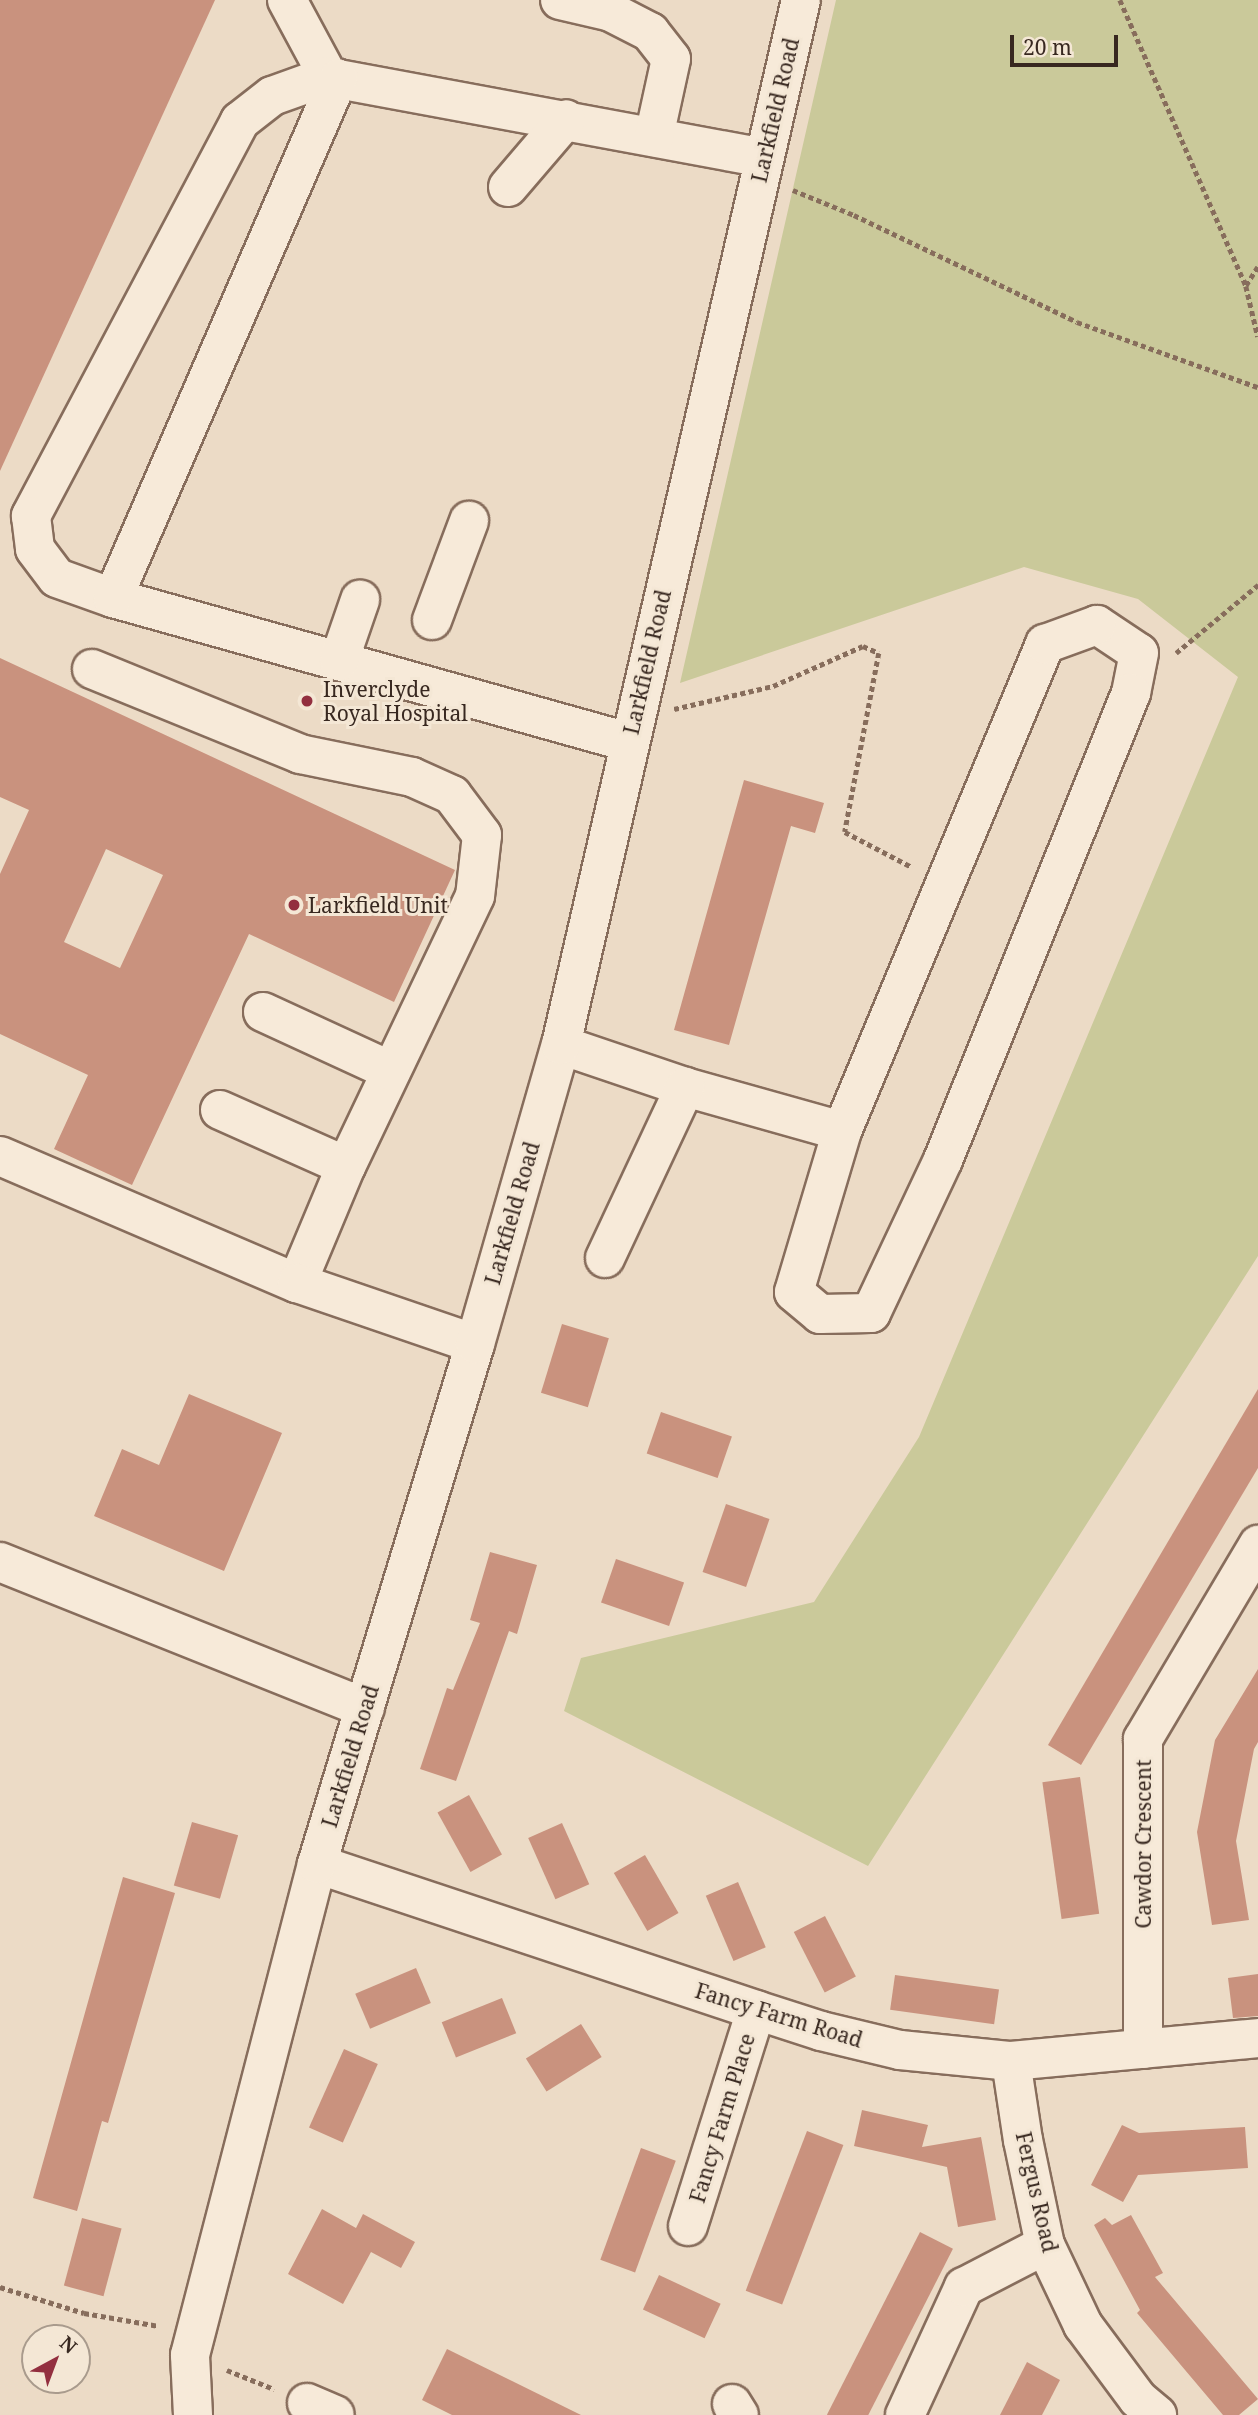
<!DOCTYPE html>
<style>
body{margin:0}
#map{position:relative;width:1258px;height:2415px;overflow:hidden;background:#ecdbc6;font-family:"Noto Serif",serif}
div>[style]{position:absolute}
.green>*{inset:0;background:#cac99a}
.building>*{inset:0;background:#c9927e;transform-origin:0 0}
.path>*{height:4.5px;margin-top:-2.25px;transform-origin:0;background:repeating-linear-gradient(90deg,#876d5c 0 5px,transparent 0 8.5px)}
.roads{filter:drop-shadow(2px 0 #876d5c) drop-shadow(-2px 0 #876d5c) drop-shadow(0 2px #876d5c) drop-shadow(0 -2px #876d5c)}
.minor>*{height:38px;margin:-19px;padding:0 19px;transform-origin:19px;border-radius:19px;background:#f7ead9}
.dots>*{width:19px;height:19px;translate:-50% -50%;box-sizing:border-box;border:4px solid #f4e7d5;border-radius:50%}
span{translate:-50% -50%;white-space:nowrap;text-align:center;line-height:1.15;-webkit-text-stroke:6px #f4e7d5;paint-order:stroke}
.street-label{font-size:21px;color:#382820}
.poi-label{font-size:21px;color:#382820}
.left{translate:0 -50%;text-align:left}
.north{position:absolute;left:21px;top:2324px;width:70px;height:70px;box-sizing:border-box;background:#f4e7d5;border:2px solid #a99b8d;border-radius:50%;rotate:41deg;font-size:19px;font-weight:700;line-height:28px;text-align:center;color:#382820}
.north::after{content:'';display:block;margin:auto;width:24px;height:32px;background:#932f3f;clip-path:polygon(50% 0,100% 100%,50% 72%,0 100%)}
.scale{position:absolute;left:1010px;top:35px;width:108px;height:32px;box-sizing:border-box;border:4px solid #382820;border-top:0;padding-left:9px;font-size:21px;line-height:24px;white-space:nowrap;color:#382820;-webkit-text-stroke:5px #f4e7d5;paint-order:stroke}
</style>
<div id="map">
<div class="green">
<div style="clip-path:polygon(836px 0,1258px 0,1258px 1256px,868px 1866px,564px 1711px,581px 1658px,814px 1602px,919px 1437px,1238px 677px,1138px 599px,1024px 567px,680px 683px)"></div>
</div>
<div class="building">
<div style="clip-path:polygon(0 0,215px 0,0 471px)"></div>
<div style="clip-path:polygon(evenodd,0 658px,455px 870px,394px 1002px,249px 934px,132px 1185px,54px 1149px,88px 1075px,0 1034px,0 874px,29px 810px,0 797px,0 658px,106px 849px,163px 875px,120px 968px,64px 942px,106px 849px)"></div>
<div style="clip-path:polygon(744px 780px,824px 803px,815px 833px,791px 826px,729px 1045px,674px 1030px)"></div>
<div style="left:562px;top:1324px;width:49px;height:72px;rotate:17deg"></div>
<div style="clip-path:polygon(1258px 1389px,1258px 1468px,1081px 1765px,1048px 1745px)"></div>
<div style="clip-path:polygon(189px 1394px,282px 1433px,224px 1571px,94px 1516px,122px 1449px,159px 1465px)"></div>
<div style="left:661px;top:1412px;width:75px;height:44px;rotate:19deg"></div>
<div style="left:726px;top:1504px;width:46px;height:72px;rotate:19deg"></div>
<div style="clip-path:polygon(490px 1552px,537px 1565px,517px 1634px,509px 1631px,456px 1781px,420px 1769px,447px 1688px,453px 1690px,480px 1623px,470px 1620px)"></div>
<div style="left:616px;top:1559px;width:72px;height:46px;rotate:19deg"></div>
<div style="clip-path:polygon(1258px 1669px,1258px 1742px,1254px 1749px,1236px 1841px,1249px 1920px,1212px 1925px,1197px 1832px,1215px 1740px)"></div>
<div style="left:1080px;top:1777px;width:138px;height:38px;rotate:82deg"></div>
<div style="left:469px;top:1795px;width:68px;height:36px;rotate:61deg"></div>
<div style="left:192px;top:1822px;width:48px;height:66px;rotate:16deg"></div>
<div style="left:562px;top:1823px;width:67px;height:37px;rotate:66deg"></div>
<div style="left:645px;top:1855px;width:67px;height:36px;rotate:60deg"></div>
<div style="clip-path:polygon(123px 1877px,175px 1893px,108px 2123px,102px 2121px,77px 2211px,33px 2198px)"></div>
<div style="left:738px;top:1882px;width:71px;height:35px;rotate:67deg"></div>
<div style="left:825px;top:1916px;width:68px;height:35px;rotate:63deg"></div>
<div style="left:416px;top:1968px;width:38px;height:66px;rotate:67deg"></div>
<div style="clip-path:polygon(1258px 1974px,1258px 2016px,1233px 2018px,1228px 1978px)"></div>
<div style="left:895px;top:1975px;width:105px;height:35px;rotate:8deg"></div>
<div style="left:502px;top:1998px;width:38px;height:65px;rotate:68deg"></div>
<div style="left:581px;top:2024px;width:39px;height:65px;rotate:58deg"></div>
<div style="left:344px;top:2049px;width:37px;height:86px;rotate:24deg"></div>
<div style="clip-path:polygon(862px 2110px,928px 2125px,922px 2147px,981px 2137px,996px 2220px,958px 2227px,947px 2167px,854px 2146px)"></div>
<div style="clip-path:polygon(1122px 2125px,1139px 2133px,1245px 2127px,1248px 2168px,1138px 2175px,1123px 2202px,1091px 2185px)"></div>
<div style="left:807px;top:2131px;width:39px;height:171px;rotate:21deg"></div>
<div style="left:641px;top:2148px;width:37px;height:119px;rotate:20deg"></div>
<div style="clip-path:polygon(322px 2209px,356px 2228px,363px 2214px,415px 2242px,401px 2268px,371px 2252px,343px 2304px,288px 2274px)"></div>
<div style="clip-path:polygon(1131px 2215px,1163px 2273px,1155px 2277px,1258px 2399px,1239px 2415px,1223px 2415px,1137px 2313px,1140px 2310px,1094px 2225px,1105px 2218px,1112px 2225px)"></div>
<div style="left:82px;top:2218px;width:41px;height:70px;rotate:15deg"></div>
<div style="left:920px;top:2232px;width:37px;height:205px;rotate:27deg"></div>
<div style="left:659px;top:2275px;width:68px;height:38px;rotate:25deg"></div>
<div style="clip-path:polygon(447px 2349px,581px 2415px,452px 2415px,422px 2400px)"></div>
<div style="clip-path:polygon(1027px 2362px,1060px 2380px,1042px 2415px,1000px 2415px)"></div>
</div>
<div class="path">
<div style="left:1120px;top:0;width:313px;rotate:66.2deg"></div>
<div style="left:793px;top:190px;width:66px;rotate:22.3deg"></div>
<div style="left:854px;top:215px;width:247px;rotate:25.6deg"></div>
<div style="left:1077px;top:322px;width:192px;rotate:19.8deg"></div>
<div style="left:1258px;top:267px;width:22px;rotate:122deg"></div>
<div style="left:1246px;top:286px;width:52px;rotate:76.8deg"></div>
<div style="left:1176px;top:653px;width:107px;rotate:-39.7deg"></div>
<div style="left:674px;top:709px;width:102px;rotate:-13.1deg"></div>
<div style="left:773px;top:686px;width:98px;rotate:-24deg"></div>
<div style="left:863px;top:646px;width:17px;rotate:24deg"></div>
<div style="left:879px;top:653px;width:182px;rotate:100.8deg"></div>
<div style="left:845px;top:832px;width:76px;rotate:27.6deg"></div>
<div style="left:0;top:2287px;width:88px;rotate:17.2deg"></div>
<div style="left:84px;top:2313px;width:76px;rotate:9.8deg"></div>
<div style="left:227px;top:2370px;width:51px;rotate:22deg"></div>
</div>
<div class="roads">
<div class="minor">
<div style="left:287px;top:0;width:86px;rotate:61.7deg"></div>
<div style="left:328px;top:76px;width:10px;rotate:17deg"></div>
<div style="left:338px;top:79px;width:433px;rotate:10.5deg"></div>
<div style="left:560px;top:0;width:52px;rotate:13.2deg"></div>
<div style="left:611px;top:12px;width:44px;rotate:27.1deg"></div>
<div style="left:650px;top:32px;width:34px;rotate:52deg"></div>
<div style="left:671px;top:59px;width:80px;rotate:102.3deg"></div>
<div style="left:328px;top:76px;width:59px;rotate:160.3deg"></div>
<div style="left:272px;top:96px;width:41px;rotate:142deg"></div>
<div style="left:240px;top:121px;width:447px;rotate:117.9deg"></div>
<div style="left:31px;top:516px;width:33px;rotate:83deg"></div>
<div style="left:35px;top:549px;width:36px;rotate:53deg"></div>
<div style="left:57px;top:578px;width:59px;rotate:19.7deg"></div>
<div style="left:113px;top:598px;width:535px;rotate:15.62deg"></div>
<div style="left:508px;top:187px;width:89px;rotate:-49.5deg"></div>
<div style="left:113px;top:598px;width:566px;rotate:-66.56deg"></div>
<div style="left:432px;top:620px;width:106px;rotate:-69.5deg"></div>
<div style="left:1097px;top:625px;width:50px;rotate:33.7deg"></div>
<div style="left:1139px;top:653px;width:41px;rotate:101.3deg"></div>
<div style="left:1131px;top:693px;width:503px;rotate:111.93deg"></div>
<div style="left:943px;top:1160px;width:169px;rotate:115.2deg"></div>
<div style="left:871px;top:1313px;width:51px;rotate:178.9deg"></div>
<div style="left:820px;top:1314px;width:34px;rotate:-140deg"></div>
<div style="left:794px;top:1292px;width:168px;rotate:-73.4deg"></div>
<div style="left:842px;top:1131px;width:528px;rotate:-67.37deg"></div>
<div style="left:1045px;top:644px;width:55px;rotate:-20.1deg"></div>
<div style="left:339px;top:661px;width:65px;rotate:-71deg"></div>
<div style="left:92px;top:669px;width:225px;rotate:22.2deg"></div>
<div style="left:300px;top:754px;width:114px;rotate:11.6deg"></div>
<div style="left:412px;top:777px;width:44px;rotate:24.2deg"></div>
<div style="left:452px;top:795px;width:50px;rotate:53.1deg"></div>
<div style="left:482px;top:835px;width:61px;rotate:96.5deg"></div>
<div style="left:475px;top:896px;width:299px;rotate:115.5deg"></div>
<div style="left:346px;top:1166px;width:127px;rotate:112.7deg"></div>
<div style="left:263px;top:1012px;width:141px;rotate:24.7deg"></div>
<div style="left:561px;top:1045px;width:131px;rotate:18.7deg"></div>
<div style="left:685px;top:1087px;width:163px;rotate:15.7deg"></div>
<div style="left:220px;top:1110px;width:138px;rotate:24deg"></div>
<div style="left:0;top:1156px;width:323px;rotate:23.2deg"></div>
<div style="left:297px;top:1283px;width:188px;rotate:18.9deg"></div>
<div style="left:605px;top:1258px;width:189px;rotate:-64.9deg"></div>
<div style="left:0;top:1562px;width:393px;rotate:21.8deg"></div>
<div style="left:317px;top:1864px;width:463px;rotate:18.4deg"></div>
<div style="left:756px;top:2010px;width:68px;rotate:17.9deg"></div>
<div style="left:821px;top:2031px;width:81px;rotate:13.5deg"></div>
<div style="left:900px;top:2050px;width:112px;rotate:5.7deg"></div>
<div style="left:1011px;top:2061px;width:248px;rotate:-5.3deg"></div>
<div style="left:1143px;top:2049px;width:310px;rotate:-90deg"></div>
<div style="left:1143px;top:1739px;width:226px;rotate:-59.3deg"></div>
<div style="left:1011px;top:2061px;width:80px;rotate:81.4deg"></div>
<div style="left:1023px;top:2140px;width:107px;rotate:78.2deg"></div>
<div style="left:1045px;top:2245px;width:89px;rotate:64.6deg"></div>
<div style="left:1083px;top:2325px;width:92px;rotate:53.4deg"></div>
<div style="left:1138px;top:2399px;width:25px;rotate:40deg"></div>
<div style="left:688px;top:2226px;width:226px;rotate:-72.5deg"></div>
<div style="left:307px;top:2403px;width:30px;rotate:23deg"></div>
<div style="left:732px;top:2404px;width:13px;rotate:58deg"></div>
<div style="left:193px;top:2415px;width:60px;rotate:-92.9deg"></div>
<div style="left:190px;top:2355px;width:507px;rotate:-75.5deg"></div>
<div style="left:317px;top:1864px;width:543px;rotate:-73.1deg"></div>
<div style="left:475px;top:1344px;width:311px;rotate:-74deg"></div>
<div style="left:561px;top:1045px;width:1072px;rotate:-77.07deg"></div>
<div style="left:905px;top:2415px;width:141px;rotate:-65.3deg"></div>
<div style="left:964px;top:2287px;width:91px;rotate:-27.4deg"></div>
</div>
</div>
<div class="dots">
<div style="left:307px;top:701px;background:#932f3f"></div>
<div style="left:294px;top:905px;background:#932f3f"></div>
</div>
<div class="street-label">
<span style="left:775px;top:110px;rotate:-77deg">Larkfield Road</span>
<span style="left:647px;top:662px;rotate:-77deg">Larkfield Road</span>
<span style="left:512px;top:1213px;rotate:-74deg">Larkfield Road</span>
<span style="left:350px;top:1756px;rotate:-73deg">Larkfield Road</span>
<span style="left:1143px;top:1844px;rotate:-90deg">Cawdor Crescent</span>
<span style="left:779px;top:2015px;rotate:17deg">Fancy Farm Road</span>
<span style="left:722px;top:2118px;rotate:-73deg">Fancy Farm Place</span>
<span style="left:1037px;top:2192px;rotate:77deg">Fergus Road</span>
</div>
<div class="poi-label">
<span class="left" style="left:323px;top:701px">Inverclyde<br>Royal Hospital</span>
<span class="left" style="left:308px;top:905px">Larkfield Unit</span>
</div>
<div class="north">N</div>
<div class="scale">20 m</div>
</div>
